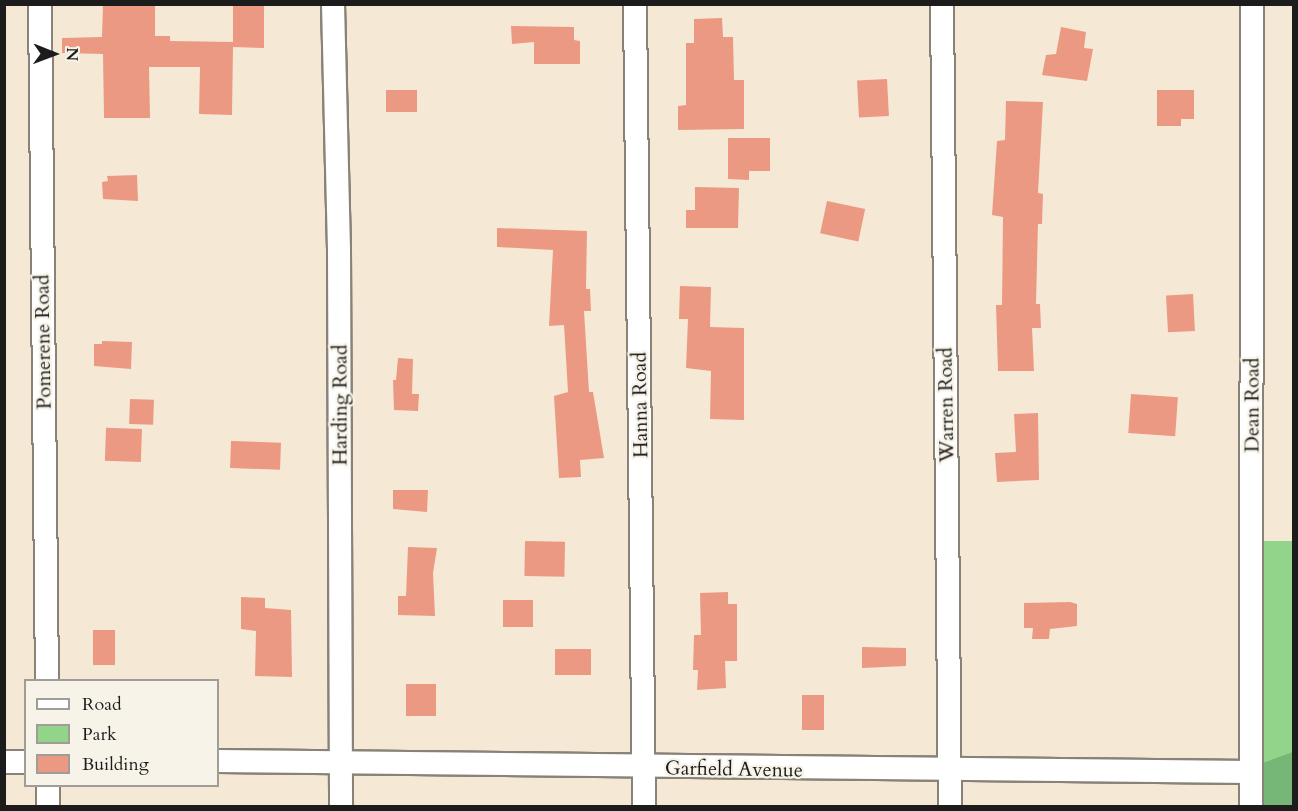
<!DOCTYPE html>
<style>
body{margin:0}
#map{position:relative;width:1298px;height:811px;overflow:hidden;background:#f5e9d5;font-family:Cardo,serif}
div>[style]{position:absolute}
.green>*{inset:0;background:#93d48b;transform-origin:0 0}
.forest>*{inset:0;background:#76b677}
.building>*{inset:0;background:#ec9983;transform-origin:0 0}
.roads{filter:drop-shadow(2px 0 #888278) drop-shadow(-2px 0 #888278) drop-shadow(0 2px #888278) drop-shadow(0 -2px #888278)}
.minor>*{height:22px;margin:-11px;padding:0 11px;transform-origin:11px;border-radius:11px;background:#fff}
span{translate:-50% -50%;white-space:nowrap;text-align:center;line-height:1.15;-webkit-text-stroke:4.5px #f7f3e8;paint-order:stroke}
.street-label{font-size:20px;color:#1c1c1c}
.frame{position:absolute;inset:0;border:6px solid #1c1c1c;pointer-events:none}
.legend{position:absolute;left:24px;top:679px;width:195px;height:108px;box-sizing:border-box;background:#f7f3e8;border:2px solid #9f9d96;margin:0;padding:8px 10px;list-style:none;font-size:18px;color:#1c1c1c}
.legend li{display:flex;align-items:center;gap:12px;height:30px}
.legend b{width:30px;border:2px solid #9f9d96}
.north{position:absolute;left:24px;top:24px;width:60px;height:60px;-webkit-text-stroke:4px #f7f3e8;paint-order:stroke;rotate:91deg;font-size:16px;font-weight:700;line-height:24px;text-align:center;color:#1c1c1c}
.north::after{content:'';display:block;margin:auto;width:21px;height:27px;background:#1c1c1c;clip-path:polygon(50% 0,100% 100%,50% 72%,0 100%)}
</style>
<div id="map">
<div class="green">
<div style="left:1261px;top:541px;width:32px;height:223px"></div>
</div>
<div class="forest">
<div style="clip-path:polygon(1293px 752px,1293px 806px,1261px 806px,1260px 764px)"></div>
</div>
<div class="building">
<div style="clip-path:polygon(103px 4px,155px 4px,155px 36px,170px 36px,170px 41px,233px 42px,233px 4px,264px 4px,264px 48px,233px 47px,232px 115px,199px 114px,200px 67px,149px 67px,150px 118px,104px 118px,103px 54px,62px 53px,62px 38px,102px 37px)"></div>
<div style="clip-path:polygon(722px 18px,723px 37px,733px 37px,734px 80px,744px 80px,744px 129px,678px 130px,678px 106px,686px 105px,686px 43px,694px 43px,694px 19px)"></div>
<div style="clip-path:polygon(511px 26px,574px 27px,574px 40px,580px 41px,580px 64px,534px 64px,534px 42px,512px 44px)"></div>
<div style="clip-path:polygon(1061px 27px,1086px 32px,1084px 48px,1093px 49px,1087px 81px,1042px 75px,1046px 55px,1056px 54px)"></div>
<div style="left:887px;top:79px;width:37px;height:30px;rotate:87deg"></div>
<div style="left:386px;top:90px;width:31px;height:22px"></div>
<div style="clip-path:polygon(1157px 90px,1194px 90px,1194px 119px,1181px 119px,1181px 126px,1157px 126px)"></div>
<div style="clip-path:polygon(1006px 101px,1043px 102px,1038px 193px,1043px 194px,1042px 224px,1038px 224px,1036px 304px,1040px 304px,1041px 328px,1032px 328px,1034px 371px,998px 371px,996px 305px,1002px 305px,1003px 217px,992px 215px,997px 141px,1005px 140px)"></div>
<div style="clip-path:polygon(728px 138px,770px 138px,770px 171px,749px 171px,749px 180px,728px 179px)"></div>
<div style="clip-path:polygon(137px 175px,138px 201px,103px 199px,102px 182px,108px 181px,107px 176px)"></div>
<div style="clip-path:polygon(695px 187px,739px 188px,738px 228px,686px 228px,686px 210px,695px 210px)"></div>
<div style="left:827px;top:201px;width:39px;height:33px;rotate:12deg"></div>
<div style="clip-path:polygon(497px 228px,587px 231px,586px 289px,590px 289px,591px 311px,584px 311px,589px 392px,593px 392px,604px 458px,580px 460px,581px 477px,559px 478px,554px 396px,568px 392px,564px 325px,549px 326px,553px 250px,497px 247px)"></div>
<div style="clip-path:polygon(680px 286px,711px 287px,710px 327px,744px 328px,744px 420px,710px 419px,711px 371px,686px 368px,688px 319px,679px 319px)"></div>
<div style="left:1193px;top:294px;width:37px;height:27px;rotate:87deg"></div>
<div style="clip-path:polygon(102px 341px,132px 342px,131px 369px,94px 366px,94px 344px,102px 344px)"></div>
<div style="clip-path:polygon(398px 358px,413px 359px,412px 394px,419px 394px,418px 411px,394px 410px,393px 380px,396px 380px)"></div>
<div style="left:1131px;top:394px;width:47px;height:39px;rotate:4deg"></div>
<div style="left:130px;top:399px;width:24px;height:25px;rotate:2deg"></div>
<div style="clip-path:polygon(1038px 413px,1039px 480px,997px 482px,995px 453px,1016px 452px,1014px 414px)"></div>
<div style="left:142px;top:429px;width:33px;height:36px;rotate:92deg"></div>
<div style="left:231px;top:441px;width:50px;height:27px;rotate:2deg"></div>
<div style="clip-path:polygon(393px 490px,428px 490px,427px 512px,393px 509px)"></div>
<div style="left:525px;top:541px;width:40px;height:35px;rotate:1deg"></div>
<div style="clip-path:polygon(408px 547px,437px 548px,433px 573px,435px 616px,398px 615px,398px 596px,406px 596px)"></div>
<div style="clip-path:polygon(728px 592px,728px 604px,737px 604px,737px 661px,725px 661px,726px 688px,697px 690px,698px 670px,693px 670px,694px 635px,701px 635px,700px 593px)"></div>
<div style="clip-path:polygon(241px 597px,265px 598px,265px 608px,291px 610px,292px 677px,255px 676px,256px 631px,241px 629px)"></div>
<div style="left:503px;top:600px;width:30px;height:27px"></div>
<div style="clip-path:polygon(1070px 602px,1077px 604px,1077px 626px,1050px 629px,1049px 639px,1032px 639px,1033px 628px,1024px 628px,1024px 603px)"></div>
<div style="left:93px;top:630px;width:22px;height:35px"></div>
<div style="clip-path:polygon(862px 647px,906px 648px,906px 666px,862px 668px)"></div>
<div style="left:555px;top:649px;width:36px;height:26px"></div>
<div style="left:406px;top:684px;width:30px;height:32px"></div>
<div style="left:802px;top:695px;width:22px;height:35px"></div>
</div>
<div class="roads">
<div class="minor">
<div style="left:40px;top:4px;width:676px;rotate:89.41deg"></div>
<div style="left:333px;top:4px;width:245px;rotate:88.6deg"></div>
<div style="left:339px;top:249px;width:557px;rotate:89.79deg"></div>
<div style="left:635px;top:4px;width:802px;rotate:89.36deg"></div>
<div style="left:942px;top:4px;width:802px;rotate:89.43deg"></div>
<div style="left:218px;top:761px;width:1033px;rotate:0.61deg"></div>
<div style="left:4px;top:762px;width:22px"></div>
<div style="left:48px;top:806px;width:20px;rotate:-90deg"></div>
<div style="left:1251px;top:806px;width:802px;rotate:-89.93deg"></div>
</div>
</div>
<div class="street-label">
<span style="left:43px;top:342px;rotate:-91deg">Pomerene Road</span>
<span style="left:340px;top:405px;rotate:-90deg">Harding Road</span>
<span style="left:640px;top:405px;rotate:-91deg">Hanna Road</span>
<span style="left:946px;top:405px;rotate:-91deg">Warren Road</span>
<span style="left:1252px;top:405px;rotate:-90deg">Dean Road</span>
<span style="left:734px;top:769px;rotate:1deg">Garfield Avenue</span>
</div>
<div class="frame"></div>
<ul class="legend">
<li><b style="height:8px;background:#fff"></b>Road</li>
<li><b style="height:16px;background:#93d48b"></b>Park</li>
<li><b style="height:16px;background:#ec9983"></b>Building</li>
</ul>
<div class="north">N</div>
</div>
